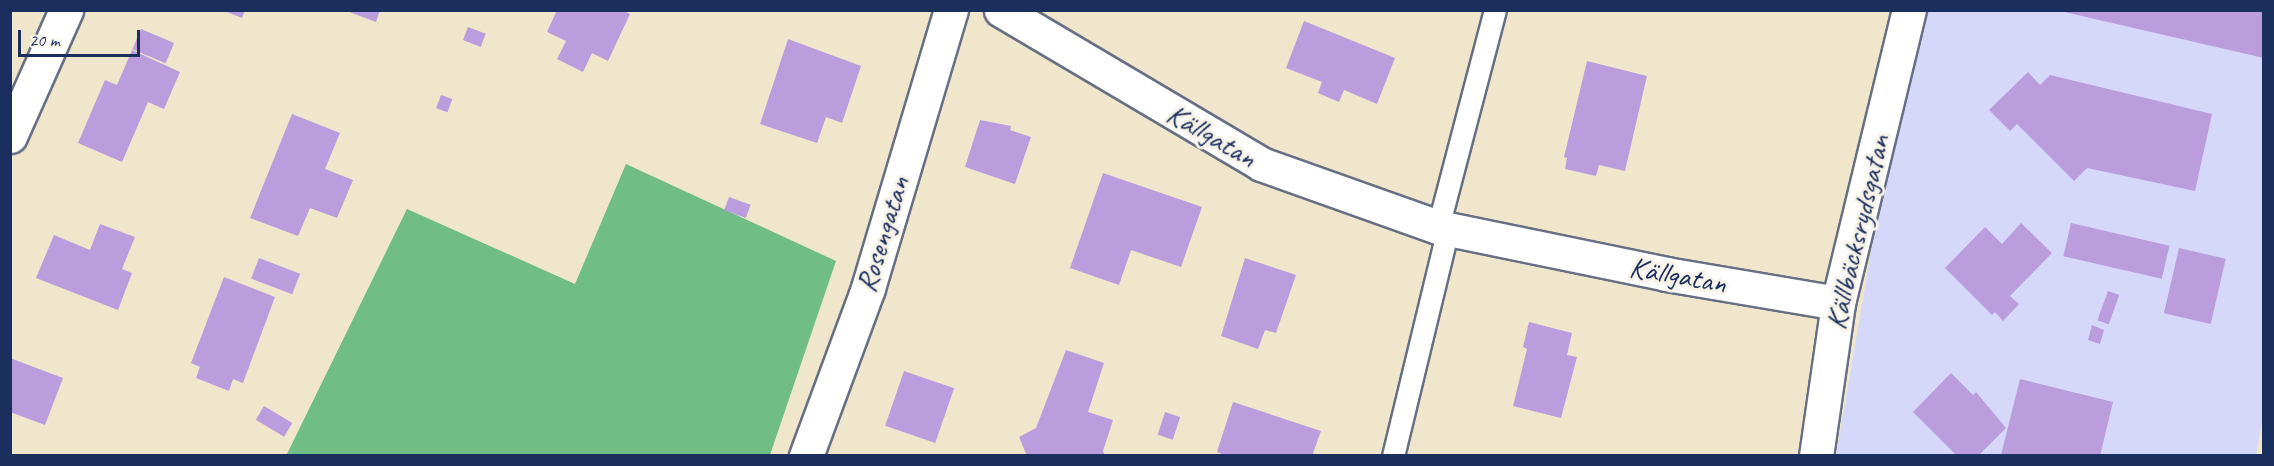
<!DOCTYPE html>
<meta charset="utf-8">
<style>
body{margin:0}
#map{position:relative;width:2274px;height:466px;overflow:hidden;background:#f0e6cc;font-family:Caveat,sans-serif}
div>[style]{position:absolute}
.built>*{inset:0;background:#d5d8f9}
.forest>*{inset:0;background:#70bd86}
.building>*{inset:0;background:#bb9dde;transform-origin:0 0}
.roads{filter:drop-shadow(2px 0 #666f84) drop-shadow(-2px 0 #666f84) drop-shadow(0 2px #666f84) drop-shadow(0 -2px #666f84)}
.lane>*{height:21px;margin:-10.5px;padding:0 10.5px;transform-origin:10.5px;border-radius:10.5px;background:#fff}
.street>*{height:33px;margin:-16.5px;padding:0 16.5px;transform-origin:16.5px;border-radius:16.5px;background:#fff}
span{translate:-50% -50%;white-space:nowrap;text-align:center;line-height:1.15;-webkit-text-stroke:6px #f7f3e8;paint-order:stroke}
.street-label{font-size:30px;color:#1b2f5e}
.frame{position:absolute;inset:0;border:12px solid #1b2f5e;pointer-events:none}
.scale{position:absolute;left:18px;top:30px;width:122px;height:27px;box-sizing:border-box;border:3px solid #1b2f5e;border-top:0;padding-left:8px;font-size:18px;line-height:21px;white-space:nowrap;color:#1b2f5e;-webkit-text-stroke:4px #f7f3e8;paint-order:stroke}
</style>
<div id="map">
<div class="built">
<div style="clip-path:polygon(1927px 11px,2263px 11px,2264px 410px,2256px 455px,1836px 456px,1879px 206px)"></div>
</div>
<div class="forest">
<div style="clip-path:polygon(626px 164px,836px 261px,770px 455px,286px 456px,407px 209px,575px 284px)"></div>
</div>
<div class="building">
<div style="clip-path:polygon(222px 10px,245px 10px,242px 18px)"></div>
<div style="clip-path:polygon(344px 10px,380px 10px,376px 22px)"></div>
<div style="clip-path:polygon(557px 10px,622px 10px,630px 14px,608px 61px,592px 53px,583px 72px,557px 59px,566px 41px,547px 32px)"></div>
<div style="clip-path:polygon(2060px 10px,2264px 10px,2264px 58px,2060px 11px)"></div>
<div style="clip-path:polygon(1304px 21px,1395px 58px,1377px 104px,1344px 90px,1339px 102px,1318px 93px,1322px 82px,1286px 68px)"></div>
<div style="left:468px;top:27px;width:19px;height:14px;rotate:21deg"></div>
<div style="left:141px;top:29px;width:36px;height:22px;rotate:23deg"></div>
<div style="clip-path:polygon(788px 39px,861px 66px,842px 123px,826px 117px,817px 143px,760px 124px)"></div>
<div style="clip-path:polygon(132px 50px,180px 72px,164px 109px,148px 102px,122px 162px,78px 143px,105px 80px,117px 85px)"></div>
<div style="clip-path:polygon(1587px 61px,1647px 76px,1625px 171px,1599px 165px,1596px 176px,1565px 169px,1567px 158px,1564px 157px)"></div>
<div style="clip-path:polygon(2028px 72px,2040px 85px,2050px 75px,2212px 114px,2195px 191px,2087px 168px,2074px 181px,2017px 124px,2010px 131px,1989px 110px)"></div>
<div style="left:441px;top:95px;width:12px;height:14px;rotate:20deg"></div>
<div style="clip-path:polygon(292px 114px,340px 133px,325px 169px,353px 180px,337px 218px,310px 208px,298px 236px,250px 218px)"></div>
<div style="clip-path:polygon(980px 120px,1011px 126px,1010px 130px,1031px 137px,1015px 184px,965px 167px)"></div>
<div style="clip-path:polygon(1103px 173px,1202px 207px,1181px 267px,1131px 250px,1119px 285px,1070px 268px)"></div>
<div style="left:729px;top:197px;width:23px;height:14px;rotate:20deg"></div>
<div style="clip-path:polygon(2021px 223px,2052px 253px,2010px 296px,2019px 304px,2003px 321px,1995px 312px,1992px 315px,1945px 268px,1985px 227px,2002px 244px)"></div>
<div style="left:2071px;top:223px;width:101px;height:34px;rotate:13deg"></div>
<div style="clip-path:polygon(100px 224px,135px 237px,122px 269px,132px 273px,118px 310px,36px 278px,54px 235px,90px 250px)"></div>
<div style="left:2179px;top:248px;width:48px;height:67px;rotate:13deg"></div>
<div style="left:259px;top:258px;width:44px;height:22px;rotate:21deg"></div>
<div style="clip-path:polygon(1245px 258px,1296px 275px,1276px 333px,1265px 330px,1258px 349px,1221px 336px)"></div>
<div style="clip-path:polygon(224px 277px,275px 297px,243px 383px,233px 379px,229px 391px,196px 378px,200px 367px,191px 363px)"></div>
<div style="left:2108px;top:291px;width:12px;height:31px;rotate:20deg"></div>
<div style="clip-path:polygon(1529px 322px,1572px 333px,1567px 355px,1577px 357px,1561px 418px,1513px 406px,1527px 349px,1523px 347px)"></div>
<div style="clip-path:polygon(2092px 325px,2104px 330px,2100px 344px,2088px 340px)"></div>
<div style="clip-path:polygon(1066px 350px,1104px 363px,1088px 412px,1113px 420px,1103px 451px,1105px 456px,1027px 456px,1019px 437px,1036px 428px)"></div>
<div style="clip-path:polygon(10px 358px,63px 378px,45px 425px,10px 412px)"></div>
<div style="left:904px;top:371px;width:53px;height:58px;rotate:19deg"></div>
<div style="clip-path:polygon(1951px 373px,1973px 395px,1976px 392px,2006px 428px,1978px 456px,1957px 456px,1913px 412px)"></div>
<div style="clip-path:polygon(2020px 379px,2113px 402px,2100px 456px,2001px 455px)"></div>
<div style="clip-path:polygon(1233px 402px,1321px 431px,1312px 456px,1228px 456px,1217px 452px)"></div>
<div style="left:264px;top:406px;width:33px;height:16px;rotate:31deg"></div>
<div style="left:1165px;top:412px;width:16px;height:24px;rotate:18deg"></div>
</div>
<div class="roads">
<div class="lane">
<div style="left:1438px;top:227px;width:224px;rotate:-75.3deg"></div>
<div style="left:1393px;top:456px;width:234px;rotate:-76.4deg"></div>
</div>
<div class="street">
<div style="left:1001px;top:10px;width:302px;rotate:30.6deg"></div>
<div style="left:1261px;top:164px;width:188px;rotate:19.6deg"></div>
<div style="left:1438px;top:227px;width:233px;rotate:11.6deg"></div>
<div style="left:1666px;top:274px;width:174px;rotate:9.6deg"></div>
<div style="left:10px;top:136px;width:138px;rotate:-66deg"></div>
<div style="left:806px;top:456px;width:179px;rotate:-69.7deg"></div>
<div style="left:868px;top:288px;width:290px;rotate:-73.4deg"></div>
<div style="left:1816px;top:456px;width:155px;rotate:-81.8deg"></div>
<div style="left:1838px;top:303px;width:301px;rotate:-76.4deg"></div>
</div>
</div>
<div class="street-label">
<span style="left:1212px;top:135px;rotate:30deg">Källgatan</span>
<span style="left:1857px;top:232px;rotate:-77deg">Källbäcksrydsgatan</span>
<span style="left:882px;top:234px;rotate:-73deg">Rosengatan</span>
<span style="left:1678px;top:275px;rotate:10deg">Källgatan</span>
</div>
<div class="frame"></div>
<div class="scale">20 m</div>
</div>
